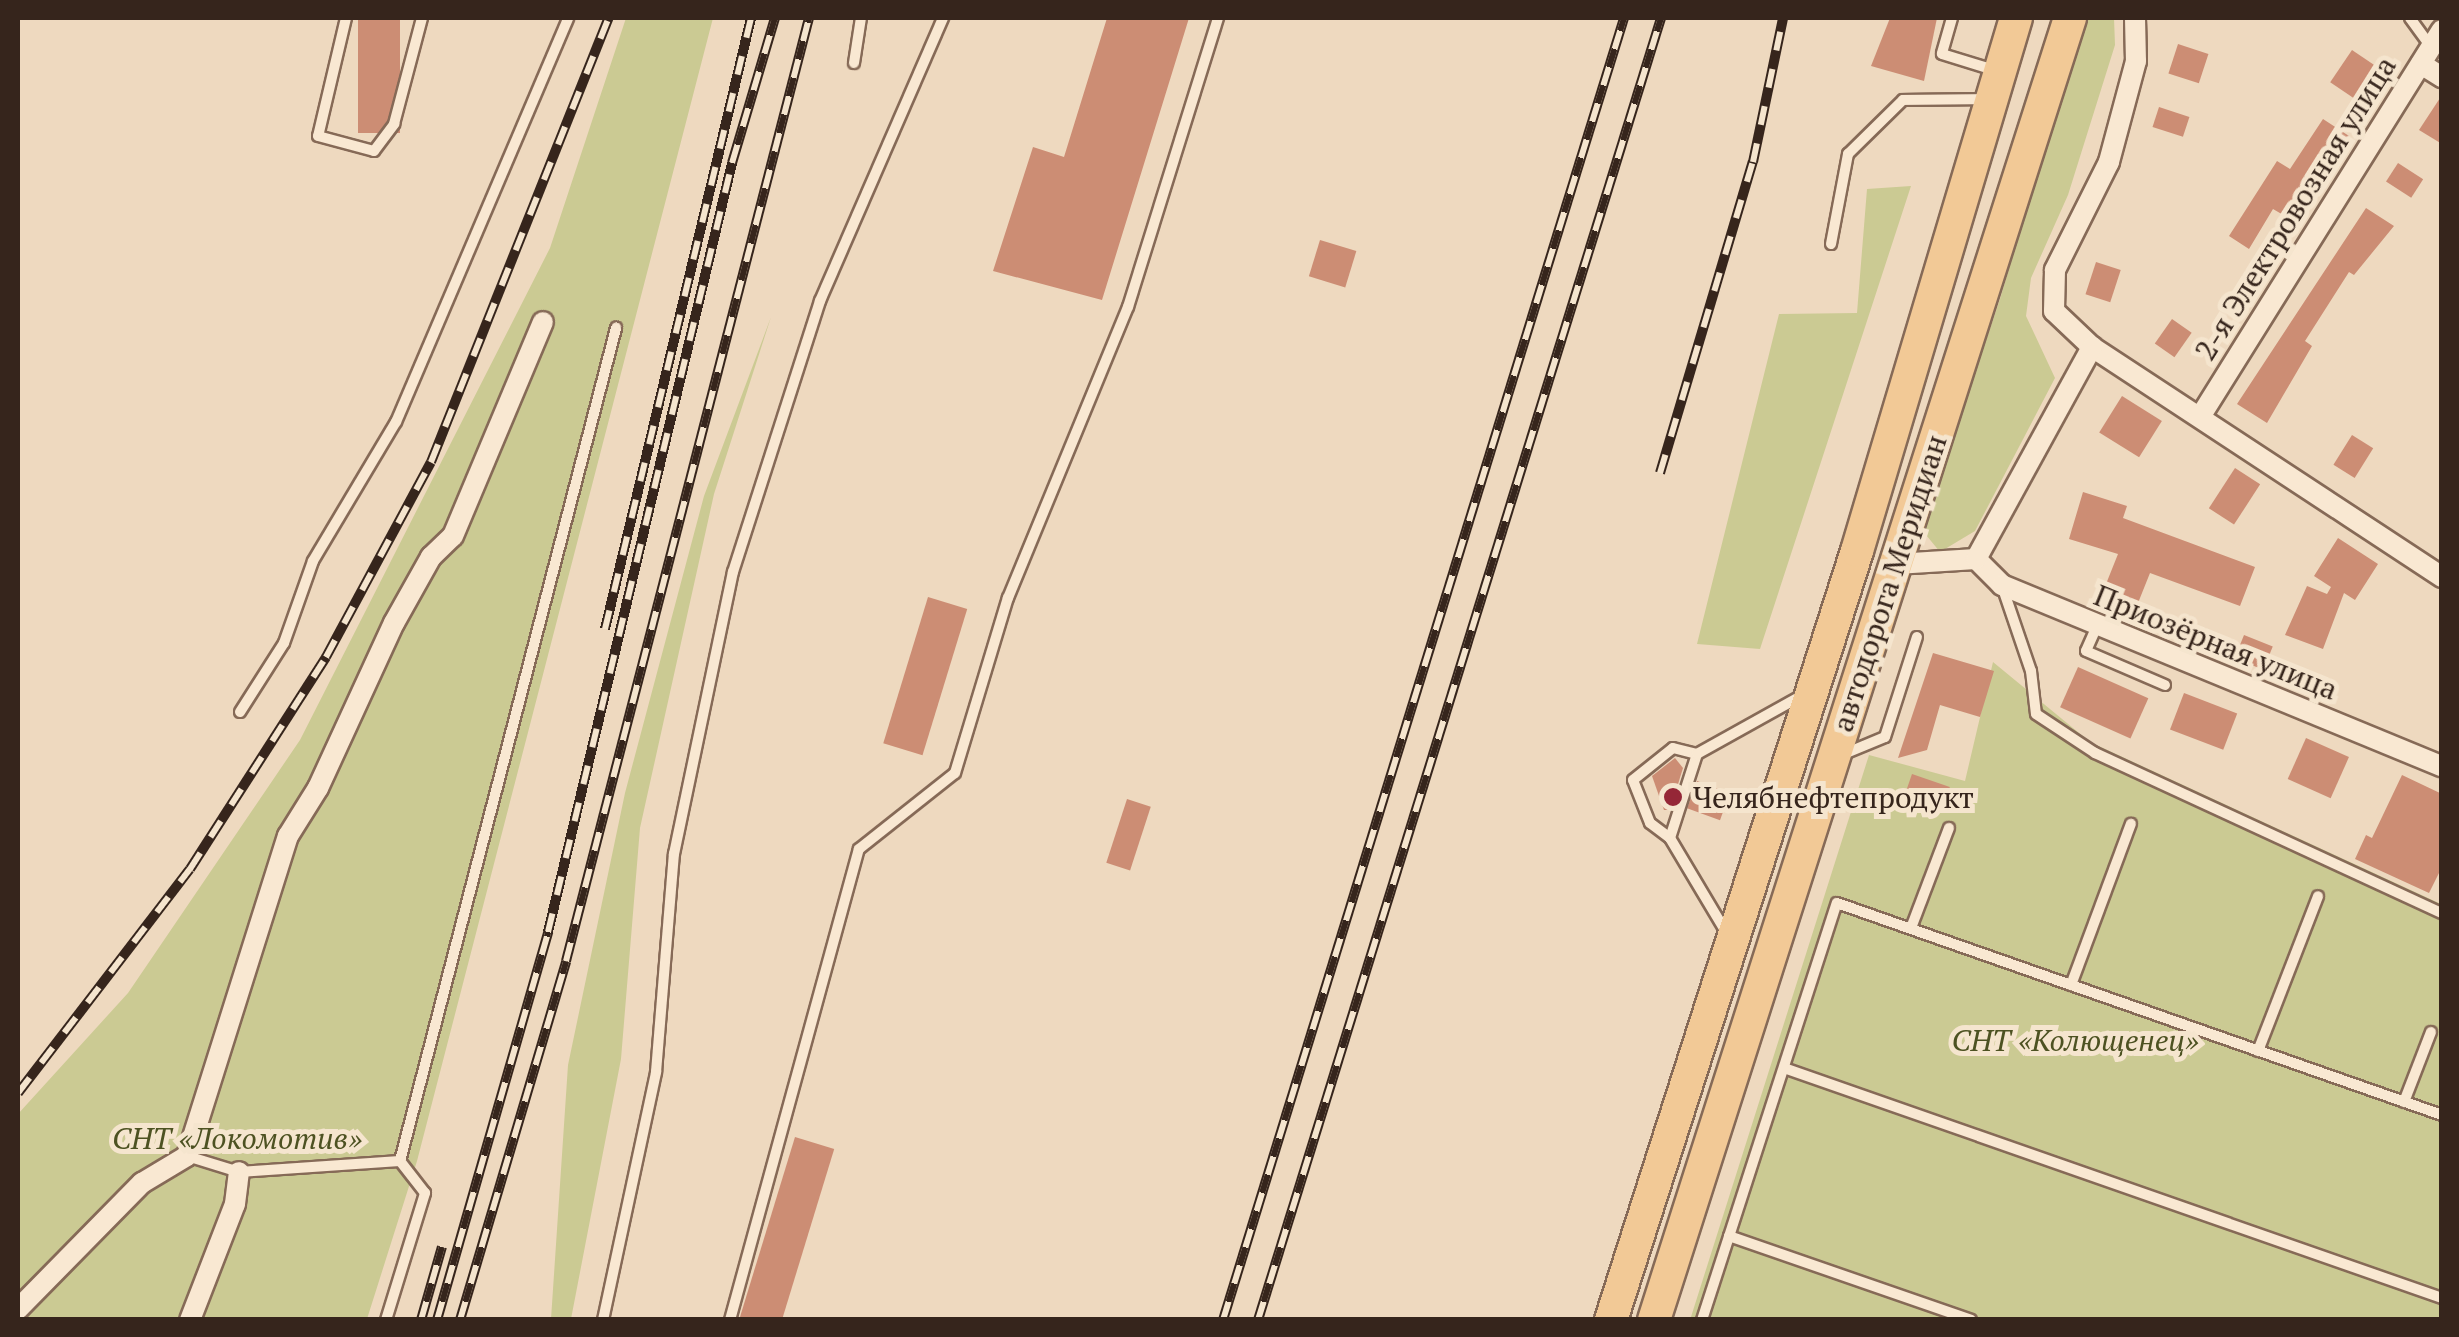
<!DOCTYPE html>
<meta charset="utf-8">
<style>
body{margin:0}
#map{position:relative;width:2459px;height:1337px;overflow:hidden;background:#eed9bf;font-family:"PT Serif",serif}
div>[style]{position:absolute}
.green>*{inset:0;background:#cbca93}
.building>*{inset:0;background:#cc8d74;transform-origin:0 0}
.roads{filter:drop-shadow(2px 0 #866a57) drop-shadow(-2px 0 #866a57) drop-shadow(0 2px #866a57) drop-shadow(0 -2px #866a57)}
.lane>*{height:10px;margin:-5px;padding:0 5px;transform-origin:5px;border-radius:5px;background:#f9e8d2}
.street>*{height:20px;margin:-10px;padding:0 10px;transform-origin:10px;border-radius:10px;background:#f9e8d2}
.primary>*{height:32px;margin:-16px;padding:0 16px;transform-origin:16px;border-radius:16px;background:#f2c996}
.rail>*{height:10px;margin-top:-5px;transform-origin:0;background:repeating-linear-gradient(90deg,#f5e5ce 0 19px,#36251c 0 38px);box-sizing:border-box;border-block:2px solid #36251c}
.dots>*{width:28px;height:28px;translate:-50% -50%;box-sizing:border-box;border:5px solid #f5e5ce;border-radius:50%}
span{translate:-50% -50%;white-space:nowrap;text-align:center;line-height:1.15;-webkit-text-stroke:10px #f5e5ce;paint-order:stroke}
.street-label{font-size:30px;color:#36251c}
.poi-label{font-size:30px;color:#36251c}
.left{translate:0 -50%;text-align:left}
.park-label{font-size:30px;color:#4d5222;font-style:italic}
.frame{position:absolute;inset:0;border:20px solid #36251c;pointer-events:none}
</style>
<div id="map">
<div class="green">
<div style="clip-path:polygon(626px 18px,713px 18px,417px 1161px,367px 1319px,18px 1319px,18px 1114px,128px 993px,300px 740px,550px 248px)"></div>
<div style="clip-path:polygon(2083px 18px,2114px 18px,2115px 45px,2068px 195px,2031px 278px,2026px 316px,2055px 378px,1975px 531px,1940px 552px,1922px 530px,2000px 299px)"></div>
<div style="clip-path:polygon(1911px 186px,1760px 649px,1697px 644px,1779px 314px,1857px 313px,1867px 189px)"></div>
<div style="clip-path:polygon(771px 317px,714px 494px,640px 828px,621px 1059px,571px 1319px,551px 1319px,568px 1065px,625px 793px,704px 496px)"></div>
<div style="clip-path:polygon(1993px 662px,2090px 742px,2441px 904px,2441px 1319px,1690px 1320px,1869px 755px,1965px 781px)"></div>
</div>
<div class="building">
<div style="left:358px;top:18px;width:42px;height:115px"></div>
<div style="clip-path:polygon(1107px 18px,1189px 18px,1102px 300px,993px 271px,1033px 147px,1064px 157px)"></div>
<div style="clip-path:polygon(1890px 18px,1937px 18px,1924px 81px,1871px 66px)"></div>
<div style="left:2178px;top:44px;width:32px;height:31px;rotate:18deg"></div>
<div style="left:2352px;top:50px;width:46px;height:39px;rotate:34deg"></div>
<div style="clip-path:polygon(2442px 95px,2442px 144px,2419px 130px)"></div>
<div style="left:2159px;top:107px;width:32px;height:21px;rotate:18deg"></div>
<div style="clip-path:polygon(2323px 119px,2349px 136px,2292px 220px,2273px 209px,2249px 249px,2229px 236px,2277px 161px,2290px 169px)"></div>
<div style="left:2398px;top:163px;width:30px;height:22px;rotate:33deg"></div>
<div style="clip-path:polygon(2366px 208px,2394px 226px,2354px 275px,2349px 272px,2305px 341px,2312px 346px,2267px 423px,2237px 404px)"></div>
<div style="left:1320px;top:240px;width:38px;height:38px;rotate:17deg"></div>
<div style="left:2096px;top:262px;width:26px;height:34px;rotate:18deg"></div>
<div style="left:2172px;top:319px;width:24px;height:30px;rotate:35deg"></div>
<div style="left:2122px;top:396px;width:47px;height:43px;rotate:32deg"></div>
<div style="left:2352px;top:435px;width:25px;height:35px;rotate:32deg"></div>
<div style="left:2235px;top:468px;width:30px;height:48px;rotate:33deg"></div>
<div style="clip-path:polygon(2083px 492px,2127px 506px,2123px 518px,2255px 567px,2240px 606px,2150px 573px,2136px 608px,2102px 594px,2118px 554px,2069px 539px)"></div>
<div style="clip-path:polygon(2338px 538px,2378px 564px,2355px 600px,2344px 593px,2323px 649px,2285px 635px,2307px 586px,2327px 594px,2331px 587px,2314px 576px)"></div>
<div style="left:928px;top:597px;width:41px;height:153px;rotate:17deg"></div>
<div style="left:2244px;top:635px;width:31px;height:25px;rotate:22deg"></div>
<div style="clip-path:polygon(1933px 653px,1994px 671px,1980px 717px,1940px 705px,1927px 750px,1898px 758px)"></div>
<div style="left:2078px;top:667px;width:77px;height:44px;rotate:24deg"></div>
<div style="left:2184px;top:693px;width:57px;height:39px;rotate:21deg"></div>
<div style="left:2306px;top:738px;width:47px;height:45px;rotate:24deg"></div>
<div style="clip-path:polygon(1675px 758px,1683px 768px,1670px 810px,1664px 810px,1652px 776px)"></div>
<div style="left:1912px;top:774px;width:40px;height:22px;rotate:19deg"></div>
<div style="clip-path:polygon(2402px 775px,2442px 794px,2442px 867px,2429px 893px,2355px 859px,2366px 835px,2372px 838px)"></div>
<div style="left:1697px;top:781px;width:35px;height:29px;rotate:20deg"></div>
<div style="left:1127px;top:799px;width:25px;height:67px;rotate:18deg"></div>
<div style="left:795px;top:1137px;width:41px;height:191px;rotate:17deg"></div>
</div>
<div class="roads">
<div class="lane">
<div style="left:346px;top:18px;width:121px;rotate:103.3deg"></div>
<div style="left:318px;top:136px;width:58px;rotate:15deg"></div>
<div style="left:374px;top:151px;width:34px;rotate:-53deg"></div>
<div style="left:394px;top:124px;width:110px;rotate:-75.2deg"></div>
<div style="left:1952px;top:18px;width:37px;rotate:106deg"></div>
<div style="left:1942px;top:54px;width:54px;rotate:17.1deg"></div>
<div style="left:2410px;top:18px;width:36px;rotate:54deg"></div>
<div style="left:854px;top:63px;width:46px;rotate:-81.2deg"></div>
<div style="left:1831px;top:244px;width:92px;rotate:-79.3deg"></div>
<div style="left:1848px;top:154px;width:77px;rotate:-44.5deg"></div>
<div style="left:1903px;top:100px;width:86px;rotate:-0.7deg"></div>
<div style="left:2002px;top:586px;width:90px;rotate:71.2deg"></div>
<div style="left:2031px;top:671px;width:43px;rotate:83.4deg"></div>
<div style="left:2036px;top:714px;width:71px;rotate:33.5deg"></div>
<div style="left:2095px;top:753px;width:382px;rotate:24.8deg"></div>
<div style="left:2097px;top:626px;width:27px;rotate:114deg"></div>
<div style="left:2086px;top:651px;width:86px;rotate:23.3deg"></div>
<div style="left:240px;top:712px;width:82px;rotate:-57.5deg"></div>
<div style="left:284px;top:643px;width:87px;rotate:-70.5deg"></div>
<div style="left:313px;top:561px;width:162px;rotate:-59.2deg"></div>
<div style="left:396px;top:422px;width:439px;rotate:-66.9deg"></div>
<div style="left:1844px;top:754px;width:44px;rotate:-22.5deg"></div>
<div style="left:1885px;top:737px;width:105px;rotate:-72.3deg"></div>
<div style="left:1670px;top:838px;width:25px;rotate:-143deg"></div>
<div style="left:1650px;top:823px;width:46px;rotate:-111.6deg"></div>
<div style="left:1633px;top:780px;width:51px;rotate:-38.7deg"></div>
<div style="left:1673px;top:748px;width:25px;rotate:14deg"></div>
<div style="left:1911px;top:928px;width:107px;rotate:-69.2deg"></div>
<div style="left:1726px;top:932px;width:109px;rotate:-120.8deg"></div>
<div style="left:1670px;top:838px;width:88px;rotate:-72.2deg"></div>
<div style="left:1697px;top:754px;width:121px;rotate:-29.1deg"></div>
<div style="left:2071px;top:985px;width:172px;rotate:-69.6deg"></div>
<div style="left:2258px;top:1051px;width:166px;rotate:-68.8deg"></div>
<div style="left:1784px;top:1068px;width:697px;rotate:19.27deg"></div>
<div style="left:2404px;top:1102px;width:75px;rotate:-68.9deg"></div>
<div style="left:187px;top:1156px;width:54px;rotate:17.1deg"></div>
<div style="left:239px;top:1172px;width:161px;rotate:-3.9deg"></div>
<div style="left:400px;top:1161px;width:861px;rotate:-75.46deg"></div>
<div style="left:1729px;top:1236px;width:256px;rotate:19.1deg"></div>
<div style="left:386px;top:1320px;width:133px;rotate:-72.9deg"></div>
<div style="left:425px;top:1193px;width:41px;rotate:-128deg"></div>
<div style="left:603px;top:1320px;width:254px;rotate:-77.9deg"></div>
<div style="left:656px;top:1072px;width:219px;rotate:-85.3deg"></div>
<div style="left:674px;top:854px;width:288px;rotate:-78.2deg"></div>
<div style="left:733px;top:572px;width:285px;rotate:-72.2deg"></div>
<div style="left:820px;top:301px;width:309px;rotate:-66.5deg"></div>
<div style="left:730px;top:1320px;width:488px;rotate:-74.7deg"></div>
<div style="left:859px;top:849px;width:122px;rotate:-38.4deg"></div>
<div style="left:955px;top:773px;width:183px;rotate:-73.2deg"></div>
<div style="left:1008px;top:598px;width:315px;rotate:-67.6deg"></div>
<div style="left:1128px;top:307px;width:303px;rotate:-72.7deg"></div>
<div style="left:1702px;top:1320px;width:438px;rotate:-72.1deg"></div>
<div style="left:1837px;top:903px;width:641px;rotate:19.31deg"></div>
</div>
<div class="street">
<div style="left:2135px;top:18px;width:43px;rotate:88.7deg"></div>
<div style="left:2136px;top:61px;width:105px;rotate:105deg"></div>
<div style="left:2109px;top:162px;width:121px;rotate:116.6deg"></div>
<div style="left:2055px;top:270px;width:41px;rotate:91.4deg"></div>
<div style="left:2054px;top:311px;width:52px;rotate:43.5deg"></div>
<div style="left:2092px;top:347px;width:419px;rotate:33.3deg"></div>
<div style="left:2421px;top:64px;width:25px;rotate:32deg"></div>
<div style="left:2200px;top:417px;width:456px;rotate:-58deg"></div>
<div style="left:1976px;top:559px;width:37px;rotate:45deg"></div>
<div style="left:2002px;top:585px;width:476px;rotate:22.4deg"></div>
<div style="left:1896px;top:564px;width:80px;rotate:-3.6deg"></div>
<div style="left:1976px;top:559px;width:242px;rotate:-61.3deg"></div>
<div style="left:18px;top:1309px;width:177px;rotate:-45.5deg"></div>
<div style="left:142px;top:1183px;width:52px;rotate:-31deg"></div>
<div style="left:187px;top:1156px;width:336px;rotate:-72.5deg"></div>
<div style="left:288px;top:836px;width:57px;rotate:-58deg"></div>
<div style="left:318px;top:788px;width:182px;rotate:-65.3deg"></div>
<div style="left:394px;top:623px;width:76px;rotate:-60.7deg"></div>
<div style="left:431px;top:557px;width:30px;rotate:-44deg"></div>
<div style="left:453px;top:536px;width:232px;rotate:-67.2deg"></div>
<div style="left:190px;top:1320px;width:124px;rotate:-68.8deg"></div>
<div style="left:235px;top:1204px;width:32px;rotate:-83deg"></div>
</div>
<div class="primary">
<div style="left:1611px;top:1320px;width:807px;rotate:-72.26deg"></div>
<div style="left:1857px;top:551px;width:556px;rotate:-73.39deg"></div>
<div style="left:1654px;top:1320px;width:1367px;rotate:-72.28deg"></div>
</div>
</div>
<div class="rail">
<div style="left:1660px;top:473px;width:325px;rotate:-73.4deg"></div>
<div style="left:1753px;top:162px;width:147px;rotate:-78.2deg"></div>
<div style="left:605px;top:629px;width:628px;rotate:-76.56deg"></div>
<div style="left:18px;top:1093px;width:282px;rotate:-52.5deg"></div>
<div style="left:190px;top:869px;width:252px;rotate:-57.3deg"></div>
<div style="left:326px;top:657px;width:221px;rotate:-61.7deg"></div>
<div style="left:431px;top:462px;width:478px;rotate:-68.2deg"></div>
<div style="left:421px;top:1320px;width:76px;rotate:-74deg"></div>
<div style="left:437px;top:1320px;width:404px;rotate:-74deg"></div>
<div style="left:548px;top:932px;width:791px;rotate:-76.54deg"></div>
<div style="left:732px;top:163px;width:151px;rotate:-73.5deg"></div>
<div style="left:460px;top:1320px;width:374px;rotate:-73.5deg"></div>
<div style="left:566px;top:961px;width:974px;rotate:-75.55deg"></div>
<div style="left:1223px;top:1320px;width:1362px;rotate:-72.88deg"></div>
<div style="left:1258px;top:1320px;width:1363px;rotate:-72.8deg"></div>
</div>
<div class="dots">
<div style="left:1673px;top:797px;background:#952737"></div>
</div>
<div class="street-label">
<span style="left:2295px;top:208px;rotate:-58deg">2-я Электровозная улица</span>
<span style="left:1889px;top:583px;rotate:-72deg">автодорога Меридиан</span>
<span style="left:2216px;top:642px;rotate:22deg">Приозёрная улица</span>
</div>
<div class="poi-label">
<span class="left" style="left:1693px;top:797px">Челябнефтепродукт</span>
</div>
<div class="park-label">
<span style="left:2075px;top:1040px">СНТ «Колющенец»</span>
<span style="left:237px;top:1138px">СНТ «Локомотив»</span>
</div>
<div class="frame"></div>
</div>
